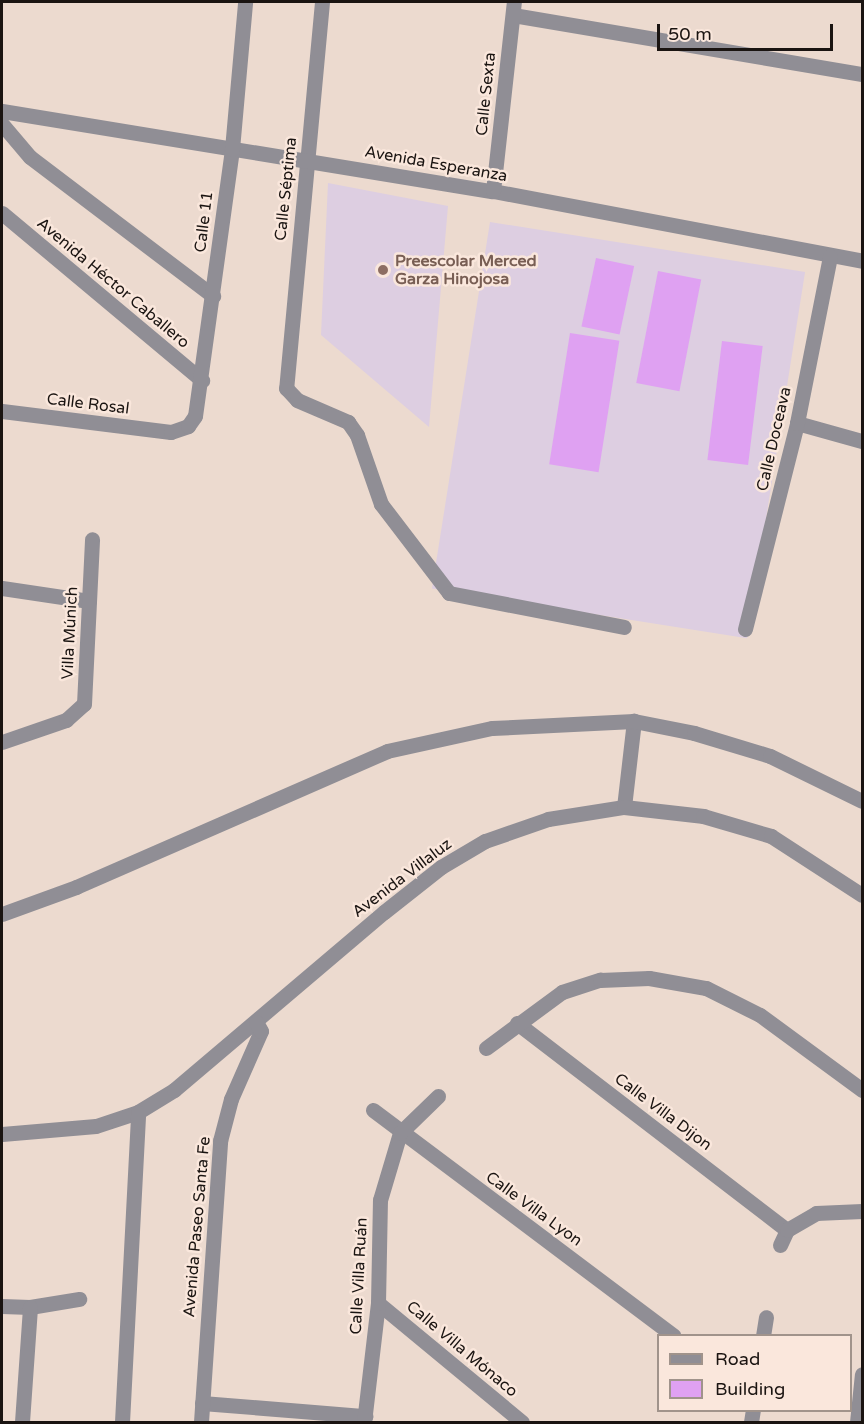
<!DOCTYPE html>
<meta charset="utf-8">
<style>
body{margin:0}
#map{position:relative;width:864px;height:1424px;overflow:hidden;background:#ecdacf;font-family:"Varela Round",sans-serif}
div>[style]{position:absolute}
.education>*{inset:0;background:#ddcee1;transform-origin:0 0}
.building>*{inset:0;background:#dfa1f2;transform-origin:0 0}
.minor>*{height:15px;margin:-7.5px;padding:0 7.5px;transform-origin:7.5px;border-radius:7.5px;background:#908e95}
.dots>*{width:16px;height:16px;translate:-50% -50%;box-sizing:border-box;border:3px solid #fae7dc;border-radius:50%}
span{translate:-50% -50%;white-space:nowrap;text-align:center;line-height:1.15;-webkit-text-stroke:5px #fae7dc;paint-order:stroke}
.street-label{font-size:16px;color:#1a1411}
.education-label{font-size:16px;color:#785e54;font-weight:700}
.left{translate:0 -50%;text-align:left}
.frame{position:absolute;inset:0;border:3px solid #1a1411;pointer-events:none}
.legend{position:absolute;left:657px;top:1334px;width:195px;height:78px;box-sizing:border-box;background:#fae7dc;border:2px solid #a0938b;margin:0;padding:8px 10px;list-style:none;font-size:18px;color:#1a1411}
.legend li{display:flex;align-items:center;gap:12px;height:30px}
.legend b{width:30px;border:2px solid #a0938b}
.scale{position:absolute;left:657px;top:24px;width:176px;height:27px;box-sizing:border-box;border:3px solid #1a1411;border-top:0;padding-left:8px;font-size:18px;line-height:21px;white-space:nowrap;color:#1a1411;-webkit-text-stroke:4px #fae7dc;paint-order:stroke}
</style>
<div id="map">
<div class="education">
<div style="clip-path:polygon(328px 183px,448px 206px,429px 427px,321px 335px)"></div>
<div style="left:490px;top:222px;width:319px;height:371px;rotate:9deg"></div>
</div>
<div class="building">
<div style="left:596px;top:258px;width:39px;height:70px;rotate:12deg"></div>
<div style="left:658px;top:271px;width:44px;height:114px;rotate:11deg"></div>
<div style="left:570px;top:333px;width:50px;height:133px;rotate:9deg"></div>
<div style="left:722px;top:341px;width:41px;height:120px;rotate:7deg"></div>
</div>
<div class="minor">
<div style="left:322px;top:2px;width:388px;rotate:95.3deg"></div>
<div style="left:286px;top:388px;width:16px;rotate:47deg"></div>
<div style="left:297px;top:400px;width:56px;rotate:23.3deg"></div>
<div style="left:348px;top:422px;width:16px;rotate:55deg"></div>
<div style="left:357px;top:435px;width:73px;rotate:70.8deg"></div>
<div style="left:381px;top:504px;width:112px;rotate:52.6deg"></div>
<div style="left:449px;top:593px;width:178px;rotate:11deg"></div>
<div style="left:513px;top:15px;width:354px;rotate:9.6deg"></div>
<div style="left:2px;top:111px;width:497px;rotate:9.3deg"></div>
<div style="left:493px;top:191px;width:376px;rotate:10.7deg"></div>
<div style="left:2px;top:124px;width:43px;rotate:49.7deg"></div>
<div style="left:30px;top:157px;width:230px;rotate:37.2deg"></div>
<div style="left:493px;top:191px;width:190px;rotate:-83.7deg"></div>
<div style="left:2px;top:213px;width:261px;rotate:39.9deg"></div>
<div style="left:2px;top:411px;width:170px;rotate:7.1deg"></div>
<div style="left:171px;top:432px;width:18px;rotate:-19deg"></div>
<div style="left:188px;top:426px;width:12px;rotate:-55deg"></div>
<div style="left:195px;top:416px;width:270px;rotate:-82.1deg"></div>
<div style="left:232px;top:149px;width:148px;rotate:-84.9deg"></div>
<div style="left:797px;top:423px;width:67px;rotate:15.5deg"></div>
<div style="left:2px;top:588px;width:88px;rotate:8.5deg"></div>
<div style="left:745px;top:629px;width:212px;rotate:-75.8deg"></div>
<div style="left:797px;top:423px;width:170px;rotate:-78.8deg"></div>
<div style="left:2px;top:742px;width:68px;rotate:-19deg"></div>
<div style="left:66px;top:720px;width:24px;rotate:-42deg"></div>
<div style="left:84px;top:704px;width:165px;rotate:-87.2deg"></div>
<div style="left:624px;top:807px;width:87px;rotate:-83.4deg"></div>
<div style="left:2px;top:914px;width:79px;rotate:-20deg"></div>
<div style="left:76px;top:887px;width:339px;rotate:-23.6deg"></div>
<div style="left:387px;top:751px;width:107px;rotate:-12.4deg"></div>
<div style="left:492px;top:728px;width:142px;rotate:-2.8deg"></div>
<div style="left:634px;top:721px;width:61px;rotate:11.3deg"></div>
<div style="left:694px;top:733px;width:79px;rotate:16.8deg"></div>
<div style="left:770px;top:756px;width:102px;rotate:26.1deg"></div>
<div style="left:517px;top:1023px;width:340px;rotate:37.5deg"></div>
<div style="left:486px;top:1048px;width:94px;rotate:-36.4deg"></div>
<div style="left:562px;top:992px;width:40px;rotate:-18deg"></div>
<div style="left:600px;top:980px;width:49px;rotate:-2.3deg"></div>
<div style="left:649px;top:978px;width:58px;rotate:10deg"></div>
<div style="left:706px;top:988px;width:60px;rotate:26.6deg"></div>
<div style="left:760px;top:1015px;width:127px;rotate:36.3deg"></div>
<div style="left:373px;top:1110px;width:376px;rotate:36.9deg"></div>
<div style="left:2px;top:1134px;width:94px;rotate:-4.9deg"></div>
<div style="left:96px;top:1126px;width:44px;rotate:-18.4deg"></div>
<div style="left:138px;top:1112px;width:42px;rotate:-31.4deg"></div>
<div style="left:174px;top:1090px;width:275px;rotate:-40.3deg"></div>
<div style="left:384px;top:912px;width:73px;rotate:-38.3deg"></div>
<div style="left:441px;top:867px;width:51px;rotate:-30.6deg"></div>
<div style="left:485px;top:841px;width:67px;rotate:-19.2deg"></div>
<div style="left:548px;top:819px;width:77px;rotate:-9deg"></div>
<div style="left:624px;top:807px;width:80px;rotate:6.5deg"></div>
<div style="left:703px;top:816px;width:71px;rotate:16.4deg"></div>
<div style="left:771px;top:836px;width:108px;rotate:33deg"></div>
<div style="left:780px;top:1245px;width:17px;rotate:-65deg"></div>
<div style="left:787px;top:1230px;width:34px;rotate:-30deg"></div>
<div style="left:816px;top:1213px;width:46px;rotate:-2.5deg"></div>
<div style="left:378px;top:1303px;width:187px;rotate:39.6deg"></div>
<div style="left:2px;top:1306px;width:28px;rotate:2deg"></div>
<div style="left:30px;top:1307px;width:50px;rotate:-9.3deg"></div>
<div style="left:763px;top:1336px;width:19px;rotate:-81deg"></div>
<div style="left:202px;top:1403px;width:164px;rotate:4.6deg"></div>
<div style="left:22px;top:1422px;width:115px;rotate:-86deg"></div>
<div style="left:122px;top:1422px;width:310px;rotate:-87deg"></div>
<div style="left:201px;top:1422px;width:282px;rotate:-86.1deg"></div>
<div style="left:220px;top:1141px;width:43px;rotate:-75.3deg"></div>
<div style="left:231px;top:1099px;width:74px;rotate:-66.2deg"></div>
<div style="left:261px;top:1031px;width:10px;rotate:-119deg"></div>
<div style="left:364px;top:1422px;width:120px;rotate:-83.3deg"></div>
<div style="left:378px;top:1303px;width:103px;rotate:-88.9deg"></div>
<div style="left:380px;top:1200px;width:70px;rotate:-73.4deg"></div>
<div style="left:400px;top:1133px;width:53px;rotate:-44.2deg"></div>
<div style="left:751px;top:1422px;width:12px;rotate:-81deg"></div>
<div style="left:857px;top:1422px;width:48px;rotate:-84.1deg"></div>
</div>
<div class="dots">
<div style="left:383px;top:270px;background:#8d6e63"></div>
</div>
<div class="street-label">
<span style="left:486px;top:94px;rotate:-84deg">Calle Sexta</span>
<span style="left:436px;top:164px;rotate:10deg">Avenida Esperanza</span>
<span style="left:286px;top:189px;rotate:-84deg">Calle Séptima</span>
<span style="left:204px;top:222px;rotate:-83deg">Calle 11</span>
<span style="left:113px;top:283px;rotate:40deg">Avenida Héctor Caballero</span>
<span style="left:88px;top:404px;rotate:7deg">Calle Rosal</span>
<span style="left:774px;top:439px;rotate:-77deg">Calle Doceava</span>
<span style="left:70px;top:633px;rotate:-87deg">Villa Múnich</span>
<span style="left:402px;top:878px;rotate:-37deg">Avenida Villaluz</span>
<span style="left:663px;top:1112px;rotate:37deg">Calle Villa Dijon</span>
<span style="left:534px;top:1209px;rotate:36deg">Calle Villa Lyon</span>
<span style="left:197px;top:1227px;rotate:-85deg">Avenida Paseo Santa Fe</span>
<span style="left:359px;top:1276px;rotate:-87deg">Calle Villa Ruán</span>
<span style="left:462px;top:1349px;rotate:40deg">Calle Villa Mónaco</span>
</div>
<div class="education-label">
<span class="left" style="left:395px;top:270px">Preescolar Merced<br>Garza Hinojosa</span>
</div>
<div class="frame"></div>
<ul class="legend">
<li><b style="height:8px;background:#908e95"></b>Road</li>
<li><b style="height:16px;background:#dfa1f2"></b>Building</li>
</ul>
<div class="scale">50 m</div>
</div>
